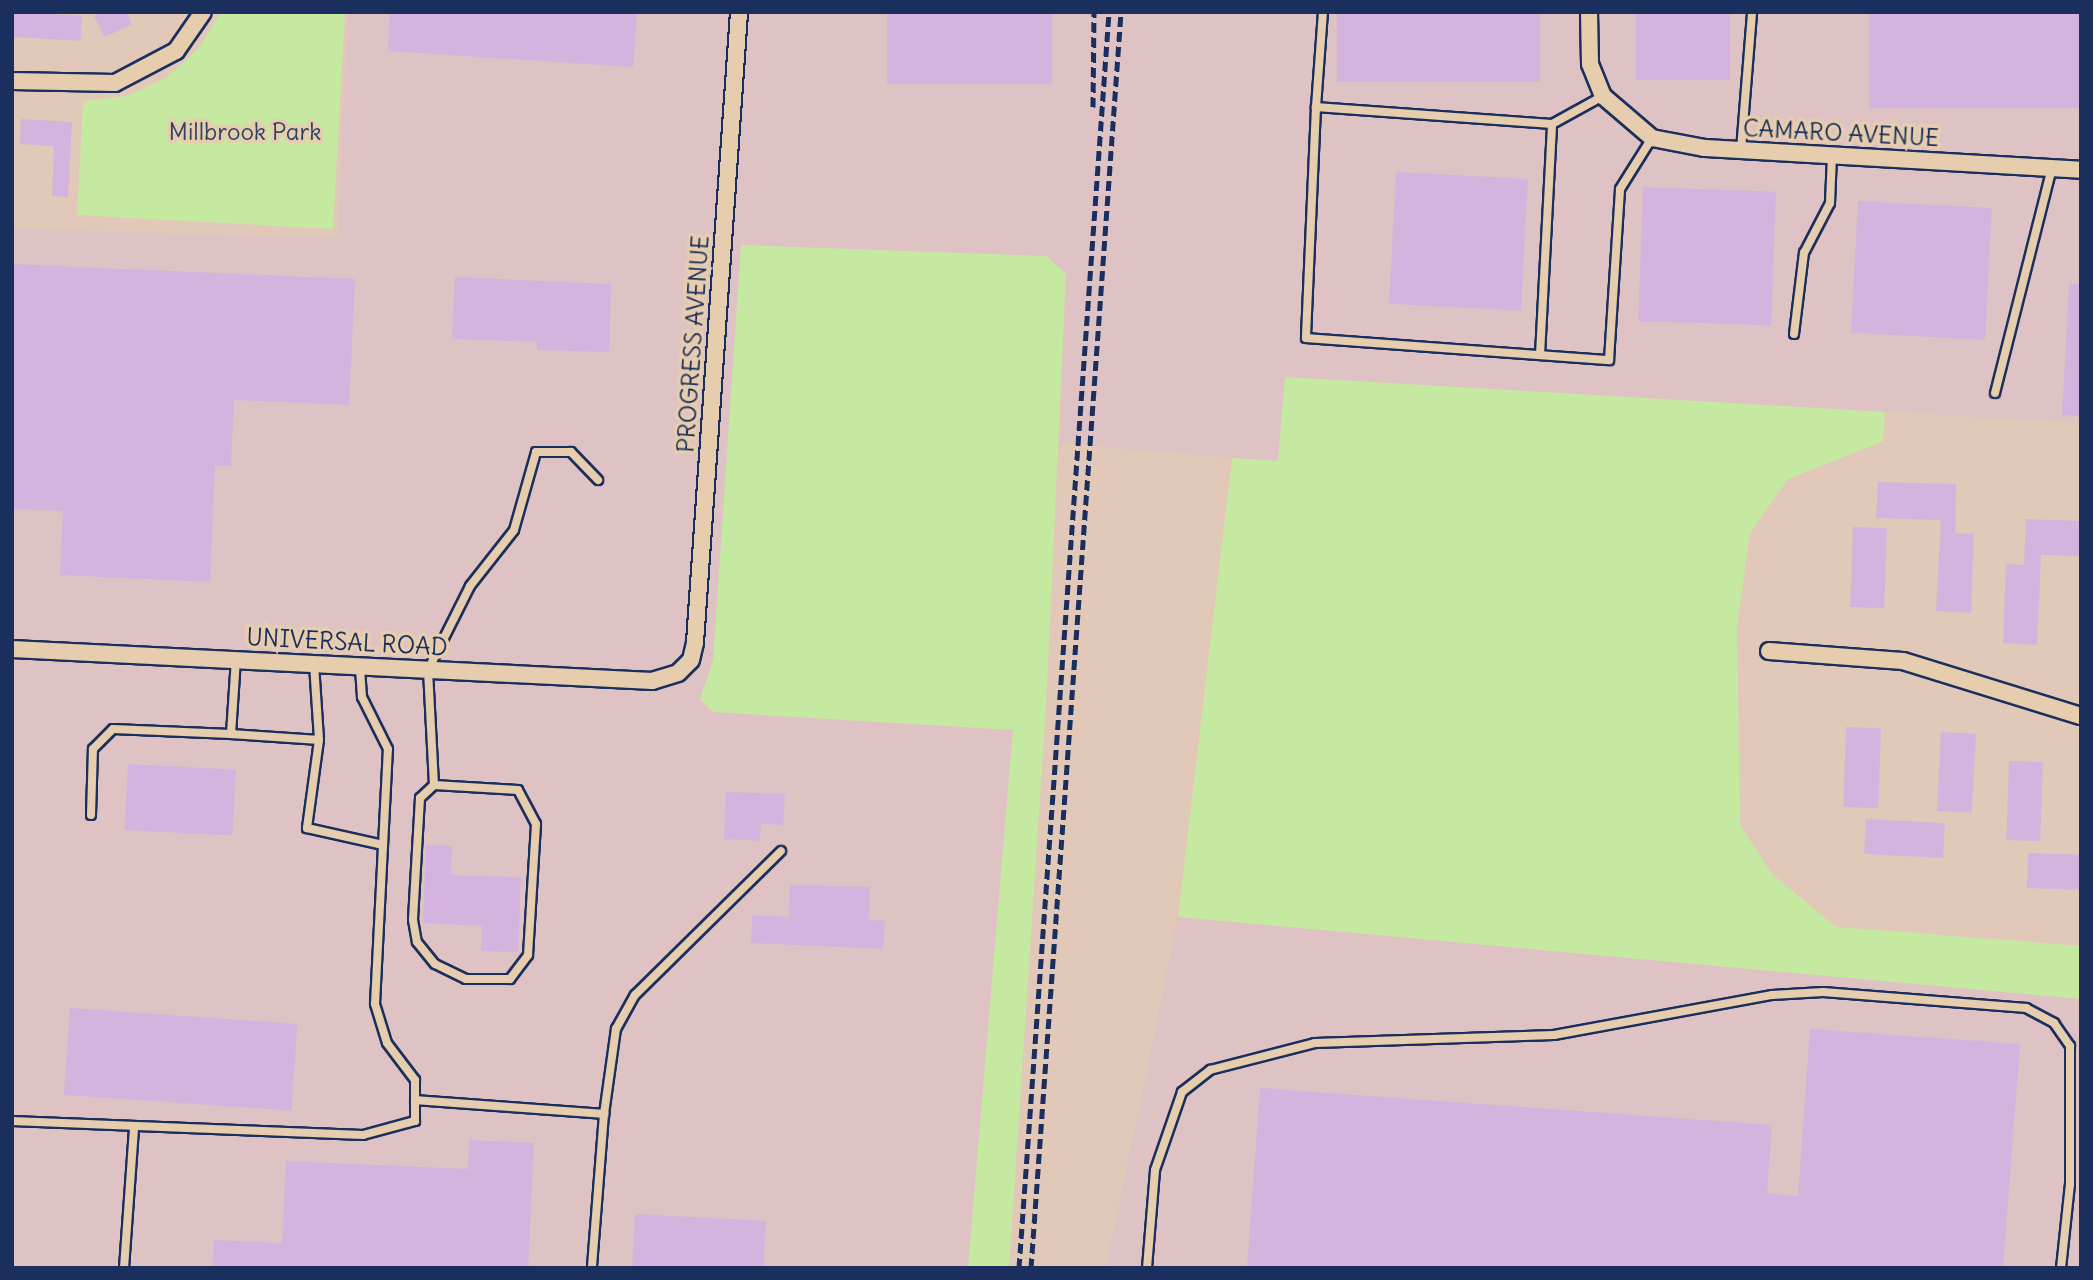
<!DOCTYPE html>
<style>
body{margin:0}
#map{position:relative;width:2093px;height:1280px;overflow:hidden;background:#e2c8b8;font-family:Delius,sans-serif}
div>[style]{position:absolute}
.built>*{inset:0;background:#dec2c4}
.green>*{inset:0;background:#c6e9a2}
.building>*{inset:0;background:#d4b4df;transform-origin:0 0}
.roads{filter:drop-shadow(2px 0 #1b2f5e) drop-shadow(-2px 0 #1b2f5e) drop-shadow(0 2px #1b2f5e) drop-shadow(0 -2px #1b2f5e)}
.lane>*{height:8px;margin:-4px;padding:0 4px;transform-origin:4px;border-radius:4px;background:#e6cdae}
.street>*{height:16px;margin:-8px;padding:0 8px;transform-origin:8px;border-radius:8px;background:#e6cdae}
.rail>*{height:5px;margin-top:-2.5px;transform-origin:0;background:repeating-linear-gradient(90deg,#1b2f5e 0 10px,transparent 0 15px)}
span{translate:-50% -50%;white-space:nowrap;text-align:center;line-height:1.15;-webkit-text-stroke:7px #e6cdae;paint-order:stroke}
.park-label{font-size:24px;color:#2c4265}
.street-label{font-size:24px;color:#1b2f5e}
.frame{position:absolute;inset:0;border:14px solid #1b2f5e;pointer-events:none}
</style>
<div id="map">
<div class="built">
<div style="clip-path:polygon(348px 12px,2081px 12px,2081px 423px,1286px 377px,1278px 462px,1060px 443px,1065px 274px,713px 661px,700px 699px,709px 712px,1013px 730px,968px 1268px,12px 1268px,12px 229px,337px 238px)"></div>
<div style="clip-path:polygon(1178px 917px,2081px 999px,2081px 1268px,1106px 1268px)"></div>
</div>
<div class="green">
<div style="clip-path:polygon(221px 12px,345px 12px,333px 229px,77px 215px,83px 101px,126px 96px,166px 78px,199px 48px)"></div>
<div style="clip-path:polygon(741px 245px,1046px 256px,1066px 274px,1046px 707px,1009px 1268px,968px 1268px,1013px 730px,714px 712px,700px 699px,713px 661px)"></div>
<div style="clip-path:polygon(1285px 377px,1885px 412px,1883px 441px,1788px 479px,1750px 533px,1737px 627px,1740px 825px,1772px 874px,1836px 927px,2081px 946px,2081px 999px,1178px 917px,1232px 458px,1278px 461px)"></div>
</div>
<div class="building">
<div style="left:12px;top:12px;width:70px;height:25px;rotate:3deg"></div>
<div style="clip-path:polygon(102px 12px,127px 12px,132px 25px,104px 37px,94px 16px)"></div>
<div style="clip-path:polygon(390px 12px,637px 12px,633px 67px,388px 51px)"></div>
<div style="left:887px;top:12px;width:165px;height:72px"></div>
<div style="left:1337px;top:12px;width:203px;height:70px"></div>
<div style="left:1636px;top:12px;width:94px;height:68px"></div>
<div style="left:1869px;top:12px;width:212px;height:96px"></div>
<div style="clip-path:polygon(21px 119px,72px 122px,68px 197px,52px 196px,54px 146px,20px 144px)"></div>
<div style="left:1396px;top:172px;width:132px;height:132px;rotate:3deg"></div>
<div style="left:1643px;top:187px;width:133px;height:134px;rotate:2deg"></div>
<div style="left:1858px;top:201px;width:134px;height:132px;rotate:3deg"></div>
<div style="clip-path:polygon(12px 264px,355px 279px,349px 405px,234px 400px,231px 466px,215px 466px,210px 582px,60px 575px,63px 511px,12px 509px)"></div>
<div style="clip-path:polygon(455px 277px,611px 284px,609px 352px,537px 350px,537px 342px,452px 339px)"></div>
<div style="clip-path:polygon(2069px 284px,2081px 284px,2081px 416px,2062px 415px)"></div>
<div style="clip-path:polygon(1878px 482px,1956px 484px,1955px 533px,1974px 534px,1971px 613px,1936px 611px,1941px 520px,1876px 518px)"></div>
<div style="clip-path:polygon(2026px 519px,2081px 521px,2081px 556px,2041px 555px,2037px 645px,2003px 643px,2006px 564px,2024px 565px)"></div>
<div style="left:1853px;top:527px;width:34px;height:80px;rotate:2deg"></div>
<div style="left:1846px;top:727px;width:35px;height:80px;rotate:2deg"></div>
<div style="left:1941px;top:732px;width:35px;height:79px;rotate:3deg"></div>
<div style="left:2009px;top:761px;width:34px;height:79px;rotate:2deg"></div>
<div style="left:128px;top:764px;width:108px;height:66px;rotate:3deg"></div>
<div style="clip-path:polygon(726px 792px,785px 794px,783px 825px,761px 824px,760px 841px,724px 839px)"></div>
<div style="left:1866px;top:819px;width:79px;height:35px;rotate:3deg"></div>
<div style="clip-path:polygon(426px 845px,452px 846px,451px 875px,521px 877px,518px 952px,481px 951px,482px 926px,423px 923px)"></div>
<div style="left:2028px;top:853px;width:53px;height:35px;rotate:2deg"></div>
<div style="clip-path:polygon(790px 885px,870px 887px,869px 920px,885px 921px,883px 949px,751px 943px,752px 915px,789px 917px)"></div>
<div style="left:70px;top:1008px;width:228px;height:87px;rotate:4deg"></div>
<div style="clip-path:polygon(1810px 1029px,2020px 1044px,2003px 1268px,1247px 1268px,1260px 1088px,1772px 1125px,1767px 1193px,1798px 1196px)"></div>
<div style="clip-path:polygon(469px 1140px,534px 1143px,528px 1268px,213px 1268px,214px 1240px,282px 1243px,286px 1161px,468px 1169px)"></div>
<div style="left:635px;top:1214px;width:131px;height:54px;rotate:3deg"></div>
</div>
<div class="roads">
<div class="lane">
<div style="left:1603px;top:96px;width:58px;rotate:151.2deg"></div>
<div style="left:1552px;top:124px;width:237px;rotate:-175.9deg"></div>
<div style="left:1316px;top:107px;width:231px;rotate:92.5deg"></div>
<div style="left:1306px;top:338px;width:304px;rotate:4.2deg"></div>
<div style="left:1609px;top:360px;width:171px;rotate:-86.3deg"></div>
<div style="left:1620px;top:189px;width:60px;rotate:-57.9deg"></div>
<div style="left:1316px;top:107px;width:95px;rotate:-85.8deg"></div>
<div style="left:1741px;top:150px;width:138px;rotate:-85.4deg"></div>
<div style="left:1794px;top:334px;width:82px;rotate:-83deg"></div>
<div style="left:1804px;top:253px;width:56px;rotate:-62.5deg"></div>
<div style="left:1830px;top:203px;width:48px;rotate:-87.6deg"></div>
<div style="left:1540px;top:355px;width:231px;rotate:-87deg"></div>
<div style="left:1995px;top:393px;width:232px;rotate:-75.8deg"></div>
<div style="left:314px;top:664px;width:76px;rotate:86.2deg"></div>
<div style="left:319px;top:740px;width:89px;rotate:97.8deg"></div>
<div style="left:307px;top:828px;width:78px;rotate:12.6deg"></div>
<div style="left:231px;top:734px;width:88px;rotate:3.9deg"></div>
<div style="left:434px;top:785px;width:19px;rotate:137deg"></div>
<div style="left:420px;top:798px;width:122px;rotate:93.3deg"></div>
<div style="left:413px;top:920px;width:22px;rotate:80deg"></div>
<div style="left:417px;top:942px;width:28px;rotate:51deg"></div>
<div style="left:435px;top:964px;width:34px;rotate:26deg"></div>
<div style="left:466px;top:979px;width:44px"></div>
<div style="left:510px;top:979px;width:30px;rotate:-53deg"></div>
<div style="left:528px;top:955px;width:131px;rotate:-86.5deg"></div>
<div style="left:536px;top:824px;width:38px;rotate:-118deg"></div>
<div style="left:518px;top:790px;width:84px;rotate:-176.6deg"></div>
<div style="left:434px;top:785px;width:115px;rotate:-93deg"></div>
<div style="left:428px;top:670px;width:94px;rotate:-63.4deg"></div>
<div style="left:470px;top:586px;width:71px;rotate:-51.8deg"></div>
<div style="left:514px;top:530px;width:81px;rotate:-74.2deg"></div>
<div style="left:536px;top:452px;width:35px"></div>
<div style="left:571px;top:452px;width:39px;rotate:46deg"></div>
<div style="left:91px;top:815px;width:66px;rotate:-88.3deg"></div>
<div style="left:93px;top:749px;width:28px;rotate:-45deg"></div>
<div style="left:113px;top:729px;width:118px;rotate:2.4deg"></div>
<div style="left:231px;top:734px;width:76px;rotate:-86.2deg"></div>
<div style="left:415px;top:1100px;width:190px;rotate:4.2deg"></div>
<div style="left:604px;top:1114px;width:154px;rotate:94.5deg"></div>
<div style="left:604px;top:1114px;width:86px;rotate:-82deg"></div>
<div style="left:616px;top:1029px;width:39px;rotate:-61deg"></div>
<div style="left:635px;top:995px;width:205px;rotate:-44.6deg"></div>
<div style="left:12px;top:1121px;width:351px;rotate:2.3deg"></div>
<div style="left:363px;top:1135px;width:54px;rotate:-15.1deg"></div>
<div style="left:415px;top:1121px;width:41px;rotate:-90deg"></div>
<div style="left:415px;top:1080px;width:46px;rotate:-127.1deg"></div>
<div style="left:387px;top:1043px;width:41px;rotate:-107.1deg"></div>
<div style="left:375px;top:1004px;width:255px;rotate:-87.1deg"></div>
<div style="left:388px;top:749px;width:58px;rotate:-116.6deg"></div>
<div style="left:362px;top:697px;width:31px;rotate:-94deg"></div>
<div style="left:124px;top:1268px;width:141px;rotate:-85.9deg"></div>
<div style="left:1147px;top:1268px;width:98px;rotate:-85.3deg"></div>
<div style="left:1155px;top:1170px;width:83px;rotate:-70.9deg"></div>
<div style="left:1182px;top:1092px;width:36px;rotate:-38deg"></div>
<div style="left:1210px;top:1070px;width:108px;rotate:-14.4deg"></div>
<div style="left:1315px;top:1043px;width:239px;rotate:-1.9deg"></div>
<div style="left:1554px;top:1035px;width:222px;rotate:-10.4deg"></div>
<div style="left:1772px;top:995px;width:51px;rotate:-3.4deg"></div>
<div style="left:1823px;top:992px;width:204px;rotate:4.5deg"></div>
<div style="left:2026px;top:1008px;width:32px;rotate:28deg"></div>
<div style="left:2054px;top:1023px;width:28px;rotate:55deg"></div>
<div style="left:2070px;top:1046px;width:138px;rotate:90deg"></div>
<div style="left:2070px;top:1184px;width:84px;rotate:96.1deg"></div>
</div>
<div class="street">
<div style="left:1589px;top:12px;width:52px;rotate:88.9deg"></div>
<div style="left:1590px;top:64px;width:35px;rotate:68deg"></div>
<div style="left:1603px;top:96px;width:65px;rotate:40.6deg"></div>
<div style="left:1652px;top:138px;width:54px;rotate:10.7deg"></div>
<div style="left:1705px;top:148px;width:377px;rotate:3.3deg"></div>
<div style="left:12px;top:81px;width:103px;rotate:1.1deg"></div>
<div style="left:115px;top:83px;width:69px;rotate:-27.7deg"></div>
<div style="left:176px;top:51px;width:47px;rotate:-55.3deg"></div>
<div style="left:12px;top:649px;width:641px;rotate:2.86deg"></div>
<div style="left:652px;top:681px;width:27px;rotate:-17deg"></div>
<div style="left:678px;top:673px;width:18px;rotate:-45deg"></div>
<div style="left:691px;top:660px;width:18px;rotate:-77deg"></div>
<div style="left:695px;top:642px;width:632px;rotate:-86deg"></div>
<div style="left:1769px;top:651px;width:134px;rotate:4.3deg"></div>
<div style="left:1903px;top:661px;width:186px;rotate:17.2deg"></div>
</div>
</div>
<div class="rail">
<div style="left:1093px;top:107px;width:95px;rotate:-89.4deg"></div>
<div style="left:1019px;top:1268px;width:1259px;rotate:-85.9deg"></div>
<div style="left:1031px;top:1268px;width:1259px;rotate:-85.9deg"></div>
</div>
<div class="park-label">
<span style="left:245px;top:132px">Millbrook Park</span>
</div>
<div class="street-label">
<span style="left:1841px;top:133px;rotate:3deg">CAMARO AVENUE</span>
<span style="left:693px;top:344px;rotate:-86deg">PROGRESS AVENUE</span>
<span style="left:347px;top:642px;rotate:3deg">UNIVERSAL ROAD</span>
</div>
<div class="frame"></div>
</div>
